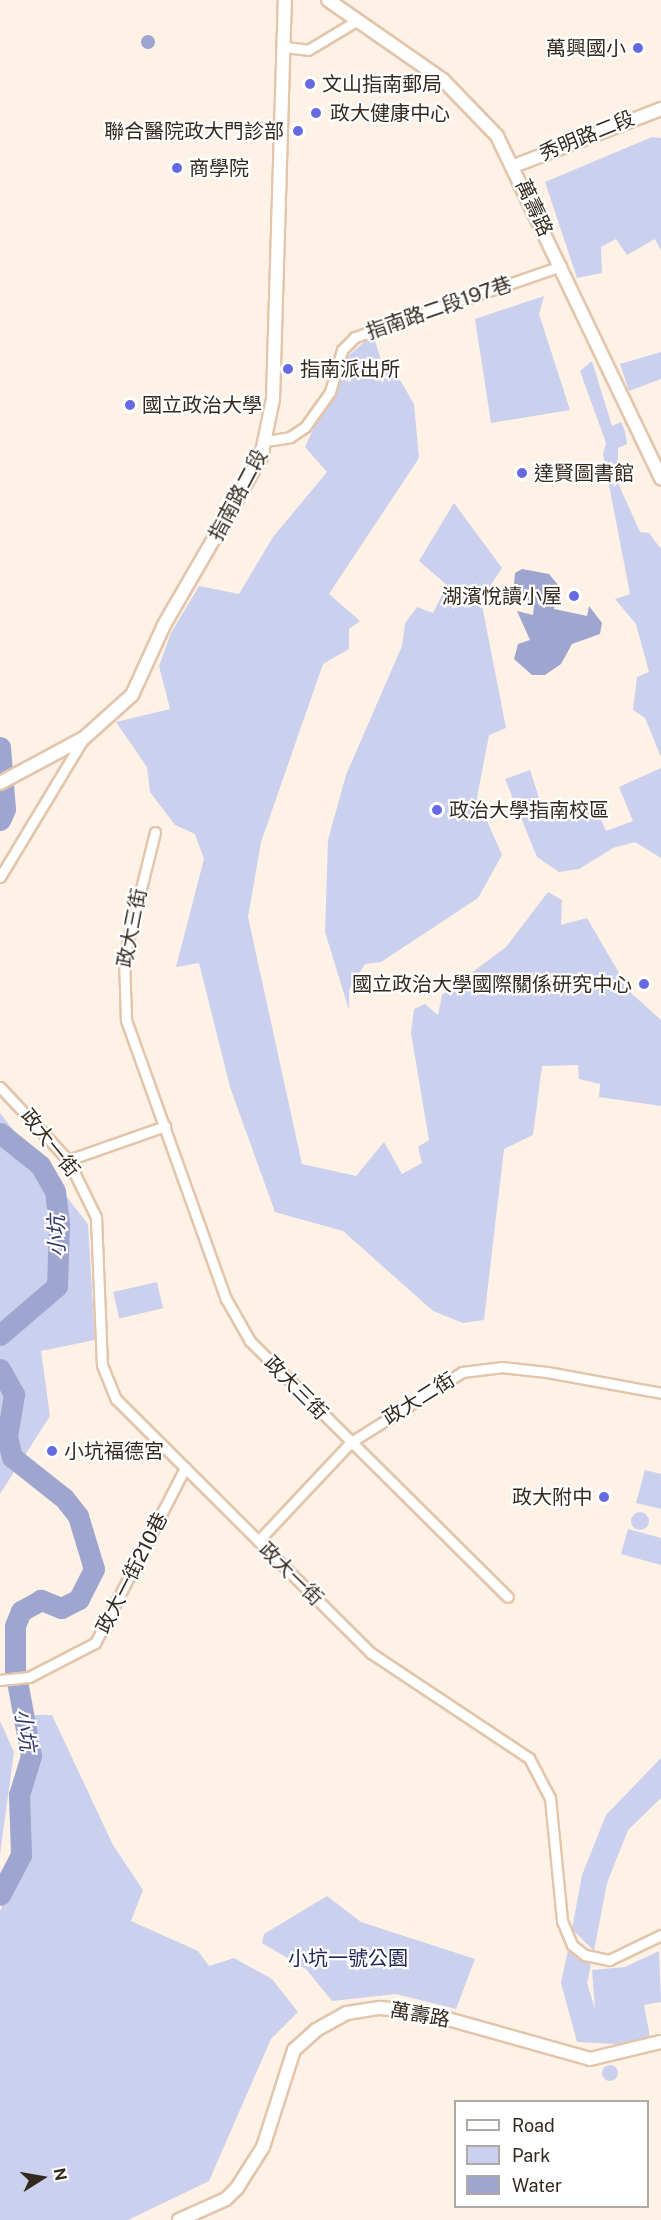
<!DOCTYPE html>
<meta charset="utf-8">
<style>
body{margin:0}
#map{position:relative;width:661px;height:2220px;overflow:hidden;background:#fef2e7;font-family:"Public Sans","Noto Sans TC",sans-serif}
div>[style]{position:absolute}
.green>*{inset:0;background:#cad0ed;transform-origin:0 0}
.round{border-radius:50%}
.water>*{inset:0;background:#9ea5ce}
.river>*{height:21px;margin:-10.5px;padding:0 10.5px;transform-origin:10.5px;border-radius:10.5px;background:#9ea5ce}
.roads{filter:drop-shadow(2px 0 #e3c5ab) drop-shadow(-2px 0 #e3c5ab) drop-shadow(0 2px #e3c5ab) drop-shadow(0 -2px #e3c5ab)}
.street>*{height:9px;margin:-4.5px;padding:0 4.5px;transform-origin:4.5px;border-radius:4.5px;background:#fff}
.secondary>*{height:12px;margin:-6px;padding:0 6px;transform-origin:6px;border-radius:6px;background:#fff}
.dots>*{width:16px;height:16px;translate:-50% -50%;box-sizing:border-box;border:3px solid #fff;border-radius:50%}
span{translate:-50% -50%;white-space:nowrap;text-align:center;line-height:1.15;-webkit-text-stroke:4.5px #fff;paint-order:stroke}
.poi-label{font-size:20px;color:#34291f}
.right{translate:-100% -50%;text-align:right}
.left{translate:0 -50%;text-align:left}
.street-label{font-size:20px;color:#34291f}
.park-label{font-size:20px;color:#222557}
.water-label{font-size:21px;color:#34386d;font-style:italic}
.legend{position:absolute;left:454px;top:2100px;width:195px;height:108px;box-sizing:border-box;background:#fff;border:2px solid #aea9a5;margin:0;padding:8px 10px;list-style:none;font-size:18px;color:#34291f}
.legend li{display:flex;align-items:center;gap:12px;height:30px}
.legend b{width:30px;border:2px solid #aea9a5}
.north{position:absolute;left:12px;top:2148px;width:60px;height:60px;-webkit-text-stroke:4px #fff;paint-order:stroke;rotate:79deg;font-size:16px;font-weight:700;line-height:24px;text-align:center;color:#34291f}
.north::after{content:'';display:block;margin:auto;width:21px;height:27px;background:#34291f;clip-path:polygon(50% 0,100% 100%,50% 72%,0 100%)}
</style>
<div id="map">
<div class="green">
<div style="clip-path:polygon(652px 137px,661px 138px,661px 251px,655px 239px,627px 255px,616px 239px,601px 247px,602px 273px,577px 278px,545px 182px)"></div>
<div style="clip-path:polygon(544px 296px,539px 314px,570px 410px,491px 423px,475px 319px)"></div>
<div style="clip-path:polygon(365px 341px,375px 341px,383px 366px,393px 368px,414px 404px,419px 458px,329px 594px,360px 621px,349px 629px,349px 649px,323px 664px,261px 842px,248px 917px,302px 1164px,356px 1176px,384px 1142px,402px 1174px,422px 1163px,418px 1147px,429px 1140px,411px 1033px,414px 1009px,425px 1004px,438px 1015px,442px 995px,506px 947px,548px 892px,562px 900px,561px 925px,587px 918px,630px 992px,661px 1020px,661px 1106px,599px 1097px,600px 1084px,579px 1079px,578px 1065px,542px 1066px,533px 1135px,504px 1149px,484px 1320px,463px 1323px,433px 1311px,343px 1231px,275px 1212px,230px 1087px,199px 963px,176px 967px,204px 859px,195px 834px,175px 825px,150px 792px,147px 767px,116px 722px,170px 709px,159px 666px,171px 633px,199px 586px,239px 594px,273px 537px,327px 472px,305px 447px,346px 358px)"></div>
<div style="clip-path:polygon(661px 352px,661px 379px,629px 391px,620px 364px)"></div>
<div style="clip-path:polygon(592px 361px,612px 426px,621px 422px,625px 431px,627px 444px,618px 448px,618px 483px,640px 532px,649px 533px,661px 549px,661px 757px,645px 718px,633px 710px,637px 677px,649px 672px,636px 624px,615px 599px,630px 594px,603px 454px,606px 443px,580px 371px)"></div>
<div style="clip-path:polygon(454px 503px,502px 568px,481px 600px,506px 728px,489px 735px,477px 798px,502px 855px,478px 898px,381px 962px,365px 964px,349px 990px,349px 1010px,325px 932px,328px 840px,346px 775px,402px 646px,405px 623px,417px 607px,433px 613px,447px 585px,419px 561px)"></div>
<div style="clip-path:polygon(661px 768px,661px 858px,635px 842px,613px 848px,579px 869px,559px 872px,537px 857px,505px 779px,530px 770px,545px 816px,594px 803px,606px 831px,633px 821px,619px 787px)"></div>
<div style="clip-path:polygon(0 1113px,88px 1224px,95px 1340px,41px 1351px,50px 1416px,0 1494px)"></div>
<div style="left:157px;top:1282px;width:27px;height:45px;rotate:77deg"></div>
<div style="clip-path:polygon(645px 1470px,661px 1474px,661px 1509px,636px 1503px)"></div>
<div class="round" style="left:631px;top:1512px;width:18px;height:18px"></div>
<div style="clip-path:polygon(628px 1529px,661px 1538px,661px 1565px,621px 1554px)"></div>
<div style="clip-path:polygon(35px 1715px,52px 1715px,113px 1845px,143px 1890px,131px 1921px,198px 1951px,209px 1966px,234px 1958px,272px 1979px,298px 2012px,271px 2039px,209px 2181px,128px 2220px,0 2220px,0 1911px,27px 1848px)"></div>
<div style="clip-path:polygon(0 1721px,14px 1752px,0 1854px)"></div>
<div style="clip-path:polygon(661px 1758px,661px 1798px,628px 1830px,607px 1883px,594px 1951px,572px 1929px,582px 1875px,606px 1815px)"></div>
<div style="clip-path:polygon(327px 1896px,361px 1922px,475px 1959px,456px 2009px,396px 1994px,332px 2001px,306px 1969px,262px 1943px,264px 1934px)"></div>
<div style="clip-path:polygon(568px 1950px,591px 1965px,587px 1983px,595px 2009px,592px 1970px,625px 1967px,659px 1951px,661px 2002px,644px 2005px,650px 2037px,616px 2044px,577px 2042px,561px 1983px)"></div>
<div class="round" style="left:602px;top:2065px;width:16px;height:16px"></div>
</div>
<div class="water">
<div class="round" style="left:141px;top:35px;width:14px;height:14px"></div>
<div style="clip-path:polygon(522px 569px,549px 574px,559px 586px,554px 609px,587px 616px,589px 606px,602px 623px,600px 634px,572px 644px,561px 664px,545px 675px,532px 675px,514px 659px,518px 644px,530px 640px,517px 611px,533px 615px,534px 606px,514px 585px,515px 573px)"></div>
</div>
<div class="river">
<div style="left:0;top:747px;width:62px;rotate:85.4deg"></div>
<div style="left:5px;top:809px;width:12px;rotate:114deg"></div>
<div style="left:0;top:1133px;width:51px;rotate:38.7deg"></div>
<div style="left:40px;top:1165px;width:30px;rotate:60deg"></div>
<div style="left:55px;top:1191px;width:35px;rotate:83deg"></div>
<div style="left:59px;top:1226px;width:60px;rotate:91.9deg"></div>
<div style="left:57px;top:1286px;width:75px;rotate:139.3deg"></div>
<div style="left:0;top:1369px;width:29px;rotate:61deg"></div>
<div style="left:14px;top:1394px;width:44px;rotate:99.2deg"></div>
<div style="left:7px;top:1437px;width:21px;rotate:76deg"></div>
<div style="left:12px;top:1457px;width:66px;rotate:38.3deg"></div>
<div style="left:64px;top:1498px;width:23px;rotate:52deg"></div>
<div style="left:78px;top:1516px;width:55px;rotate:73.2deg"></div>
<div style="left:94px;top:1569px;width:34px;rotate:117deg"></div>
<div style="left:79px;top:1599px;width:20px;rotate:153deg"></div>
<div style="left:61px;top:1608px;width:22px;rotate:-158deg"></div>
<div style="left:41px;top:1600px;width:23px;rotate:151deg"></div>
<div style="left:21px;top:1611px;width:16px;rotate:112deg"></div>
<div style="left:15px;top:1626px;width:44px;rotate:90deg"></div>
<div style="left:15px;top:1670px;width:87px;rotate:79.5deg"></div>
<div style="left:31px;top:1756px;width:41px;rotate:107.1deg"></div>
<div style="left:19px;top:1795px;width:60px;rotate:88.1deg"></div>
<div style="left:21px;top:1855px;width:45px;rotate:117.7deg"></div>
</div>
<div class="roads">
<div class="street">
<div style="left:285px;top:47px;width:23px;rotate:7deg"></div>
<div style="left:308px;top:50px;width:58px;rotate:-31deg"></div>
<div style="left:266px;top:441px;width:24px;rotate:-9deg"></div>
<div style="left:290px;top:437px;width:18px;rotate:-34deg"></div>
<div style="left:305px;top:427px;width:43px;rotate:-54.5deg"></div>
<div style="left:330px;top:392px;width:44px;rotate:-74.1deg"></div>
<div style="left:342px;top:350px;width:18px;rotate:-45deg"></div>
<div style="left:355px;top:337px;width:218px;rotate:-19deg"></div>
<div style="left:155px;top:832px;width:129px;rotate:103.9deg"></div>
<div style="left:124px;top:957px;width:63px;rotate:88.2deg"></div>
<div style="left:126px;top:1020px;width:296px;rotate:70.3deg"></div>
<div style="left:226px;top:1299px;width:48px;rotate:60.3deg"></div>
<div style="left:250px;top:1341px;width:363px;rotate:44.8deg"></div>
<div style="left:0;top:877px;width:162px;rotate:-58.9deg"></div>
<div style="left:0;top:1087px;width:100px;rotate:47deg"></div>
<div style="left:68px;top:1160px;width:64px;rotate:63.8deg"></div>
<div style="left:96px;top:1217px;width:148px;rotate:87.7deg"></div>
<div style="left:102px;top:1365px;width:37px;rotate:68deg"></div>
<div style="left:116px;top:1399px;width:360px;rotate:44.9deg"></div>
<div style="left:371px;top:1653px;width:190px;rotate:33.6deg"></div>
<div style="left:529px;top:1758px;width:45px;rotate:62.3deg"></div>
<div style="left:550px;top:1798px;width:124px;rotate:84.4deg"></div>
<div style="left:562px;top:1921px;width:26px;rotate:67deg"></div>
<div style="left:572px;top:1945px;width:16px;rotate:38deg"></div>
<div style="left:585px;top:1955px;width:25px;rotate:12deg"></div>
<div style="left:609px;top:1960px;width:58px;rotate:-25.7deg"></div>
<div style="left:68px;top:1160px;width:103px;rotate:-19.3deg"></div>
<div style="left:258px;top:1541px;width:136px;rotate:-46.8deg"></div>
<div style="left:351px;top:1442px;width:131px;rotate:-32.2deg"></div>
<div style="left:462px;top:1372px;width:39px;rotate:-7deg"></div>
<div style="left:501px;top:1367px;width:46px;rotate:6.2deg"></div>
<div style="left:547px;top:1372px;width:116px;rotate:10.4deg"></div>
<div style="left:0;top:1680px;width:29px;rotate:-6deg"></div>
<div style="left:29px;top:1677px;width:74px;rotate:-27.3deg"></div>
<div style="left:95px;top:1643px;width:197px;rotate:-62.8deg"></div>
</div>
<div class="secondary">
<div style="left:328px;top:0;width:140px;rotate:34.8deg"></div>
<div style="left:443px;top:80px;width:78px;rotate:46deg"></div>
<div style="left:497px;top:136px;width:380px;rotate:64.4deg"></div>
<div style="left:514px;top:166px;width:158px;rotate:-21.2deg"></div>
<div style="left:0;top:783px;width:95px;rotate:-28.2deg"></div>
<div style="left:84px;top:738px;width:64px;rotate:-41.9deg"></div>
<div style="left:132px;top:695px;width:77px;rotate:-65.4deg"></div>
<div style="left:164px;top:625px;width:194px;rotate:-60deg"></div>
<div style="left:261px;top:457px;width:59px;rotate:-78.3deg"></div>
<div style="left:273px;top:399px;width:399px;rotate:-88.3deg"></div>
<div style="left:179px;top:2220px;width:51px;rotate:-24.1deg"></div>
<div style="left:226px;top:2199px;width:16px;rotate:-45deg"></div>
<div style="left:237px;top:2188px;width:49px;rotate:-57.6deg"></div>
<div style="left:263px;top:2147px;width:102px;rotate:-72.3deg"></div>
<div style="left:294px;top:2050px;width:30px;rotate:-42deg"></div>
<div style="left:316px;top:2030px;width:35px;rotate:-29deg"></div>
<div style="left:347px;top:2013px;width:33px;rotate:-9deg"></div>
<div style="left:380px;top:2008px;width:43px;rotate:5.3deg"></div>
<div style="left:423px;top:2012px;width:173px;rotate:15.7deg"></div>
<div style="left:590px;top:2059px;width:73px;rotate:-13.5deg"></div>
</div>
</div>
<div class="dots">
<div style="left:638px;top:48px;background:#656ae3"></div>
<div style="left:310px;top:84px;background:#656ae3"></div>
<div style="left:316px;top:113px;background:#656ae3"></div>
<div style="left:298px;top:131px;background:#656ae3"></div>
<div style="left:177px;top:168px;background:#656ae3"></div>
<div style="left:288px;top:369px;background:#656ae3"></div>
<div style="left:130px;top:405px;background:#656ae3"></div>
<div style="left:522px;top:473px;background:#656ae3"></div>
<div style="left:574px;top:596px;background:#656ae3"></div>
<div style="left:437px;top:810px;background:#656ae3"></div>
<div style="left:644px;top:984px;background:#656ae3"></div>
<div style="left:52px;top:1451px;background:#656ae3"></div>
<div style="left:604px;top:1497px;background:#656ae3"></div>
</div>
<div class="poi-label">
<span class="right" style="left:626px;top:48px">萬興國小</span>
<span class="left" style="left:322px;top:84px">文山指南郵局</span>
<span class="left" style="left:330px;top:113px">政大健康中心</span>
<span class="right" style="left:284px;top:131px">聯合醫院政大門診部</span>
<span class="left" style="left:189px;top:168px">商學院</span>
<span class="left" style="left:300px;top:369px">指南派出所</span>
<span class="left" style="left:142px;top:405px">國立政治大學</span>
<span class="left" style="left:534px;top:473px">達賢圖書館</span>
<span class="right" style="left:562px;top:596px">湖濱悅讀小屋</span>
<span class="left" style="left:449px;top:810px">政治大學指南校區</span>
<span class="right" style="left:632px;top:984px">國立政治大學國際關係研究中心</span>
<span class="left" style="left:64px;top:1451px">小坑福德宮</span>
<span class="right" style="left:592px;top:1497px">政大附中</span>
</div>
<div class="street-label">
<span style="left:587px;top:136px;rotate:-22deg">秀明路二段</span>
<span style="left:534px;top:208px;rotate:65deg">萬壽路</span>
<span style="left:439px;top:308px;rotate:-19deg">指南路二段197巷</span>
<span style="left:238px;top:495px;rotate:-62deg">指南路二段</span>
<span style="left:132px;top:928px;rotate:-79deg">政大三街</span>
<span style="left:50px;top:1143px;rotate:51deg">政大一街</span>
<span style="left:296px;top:1388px;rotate:45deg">政大三街</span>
<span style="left:419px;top:1399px;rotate:-32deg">政大二街</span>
<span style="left:132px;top:1573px;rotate:-63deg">政大一街210巷</span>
<span style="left:291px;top:1574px;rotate:44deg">政大一街</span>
<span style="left:420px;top:2015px;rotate:10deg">萬壽路</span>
</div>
<div class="park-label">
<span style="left:348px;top:1958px">小坑一號公園</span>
</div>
<div class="water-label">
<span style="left:57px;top:1236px;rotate:-91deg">小坑</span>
<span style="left:25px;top:1730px;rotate:82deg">小坑</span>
</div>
<ul class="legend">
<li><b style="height:8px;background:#fff"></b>Road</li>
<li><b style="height:16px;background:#cad0ed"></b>Park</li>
<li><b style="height:16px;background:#9ea5ce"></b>Water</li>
</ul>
<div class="north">N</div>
</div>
